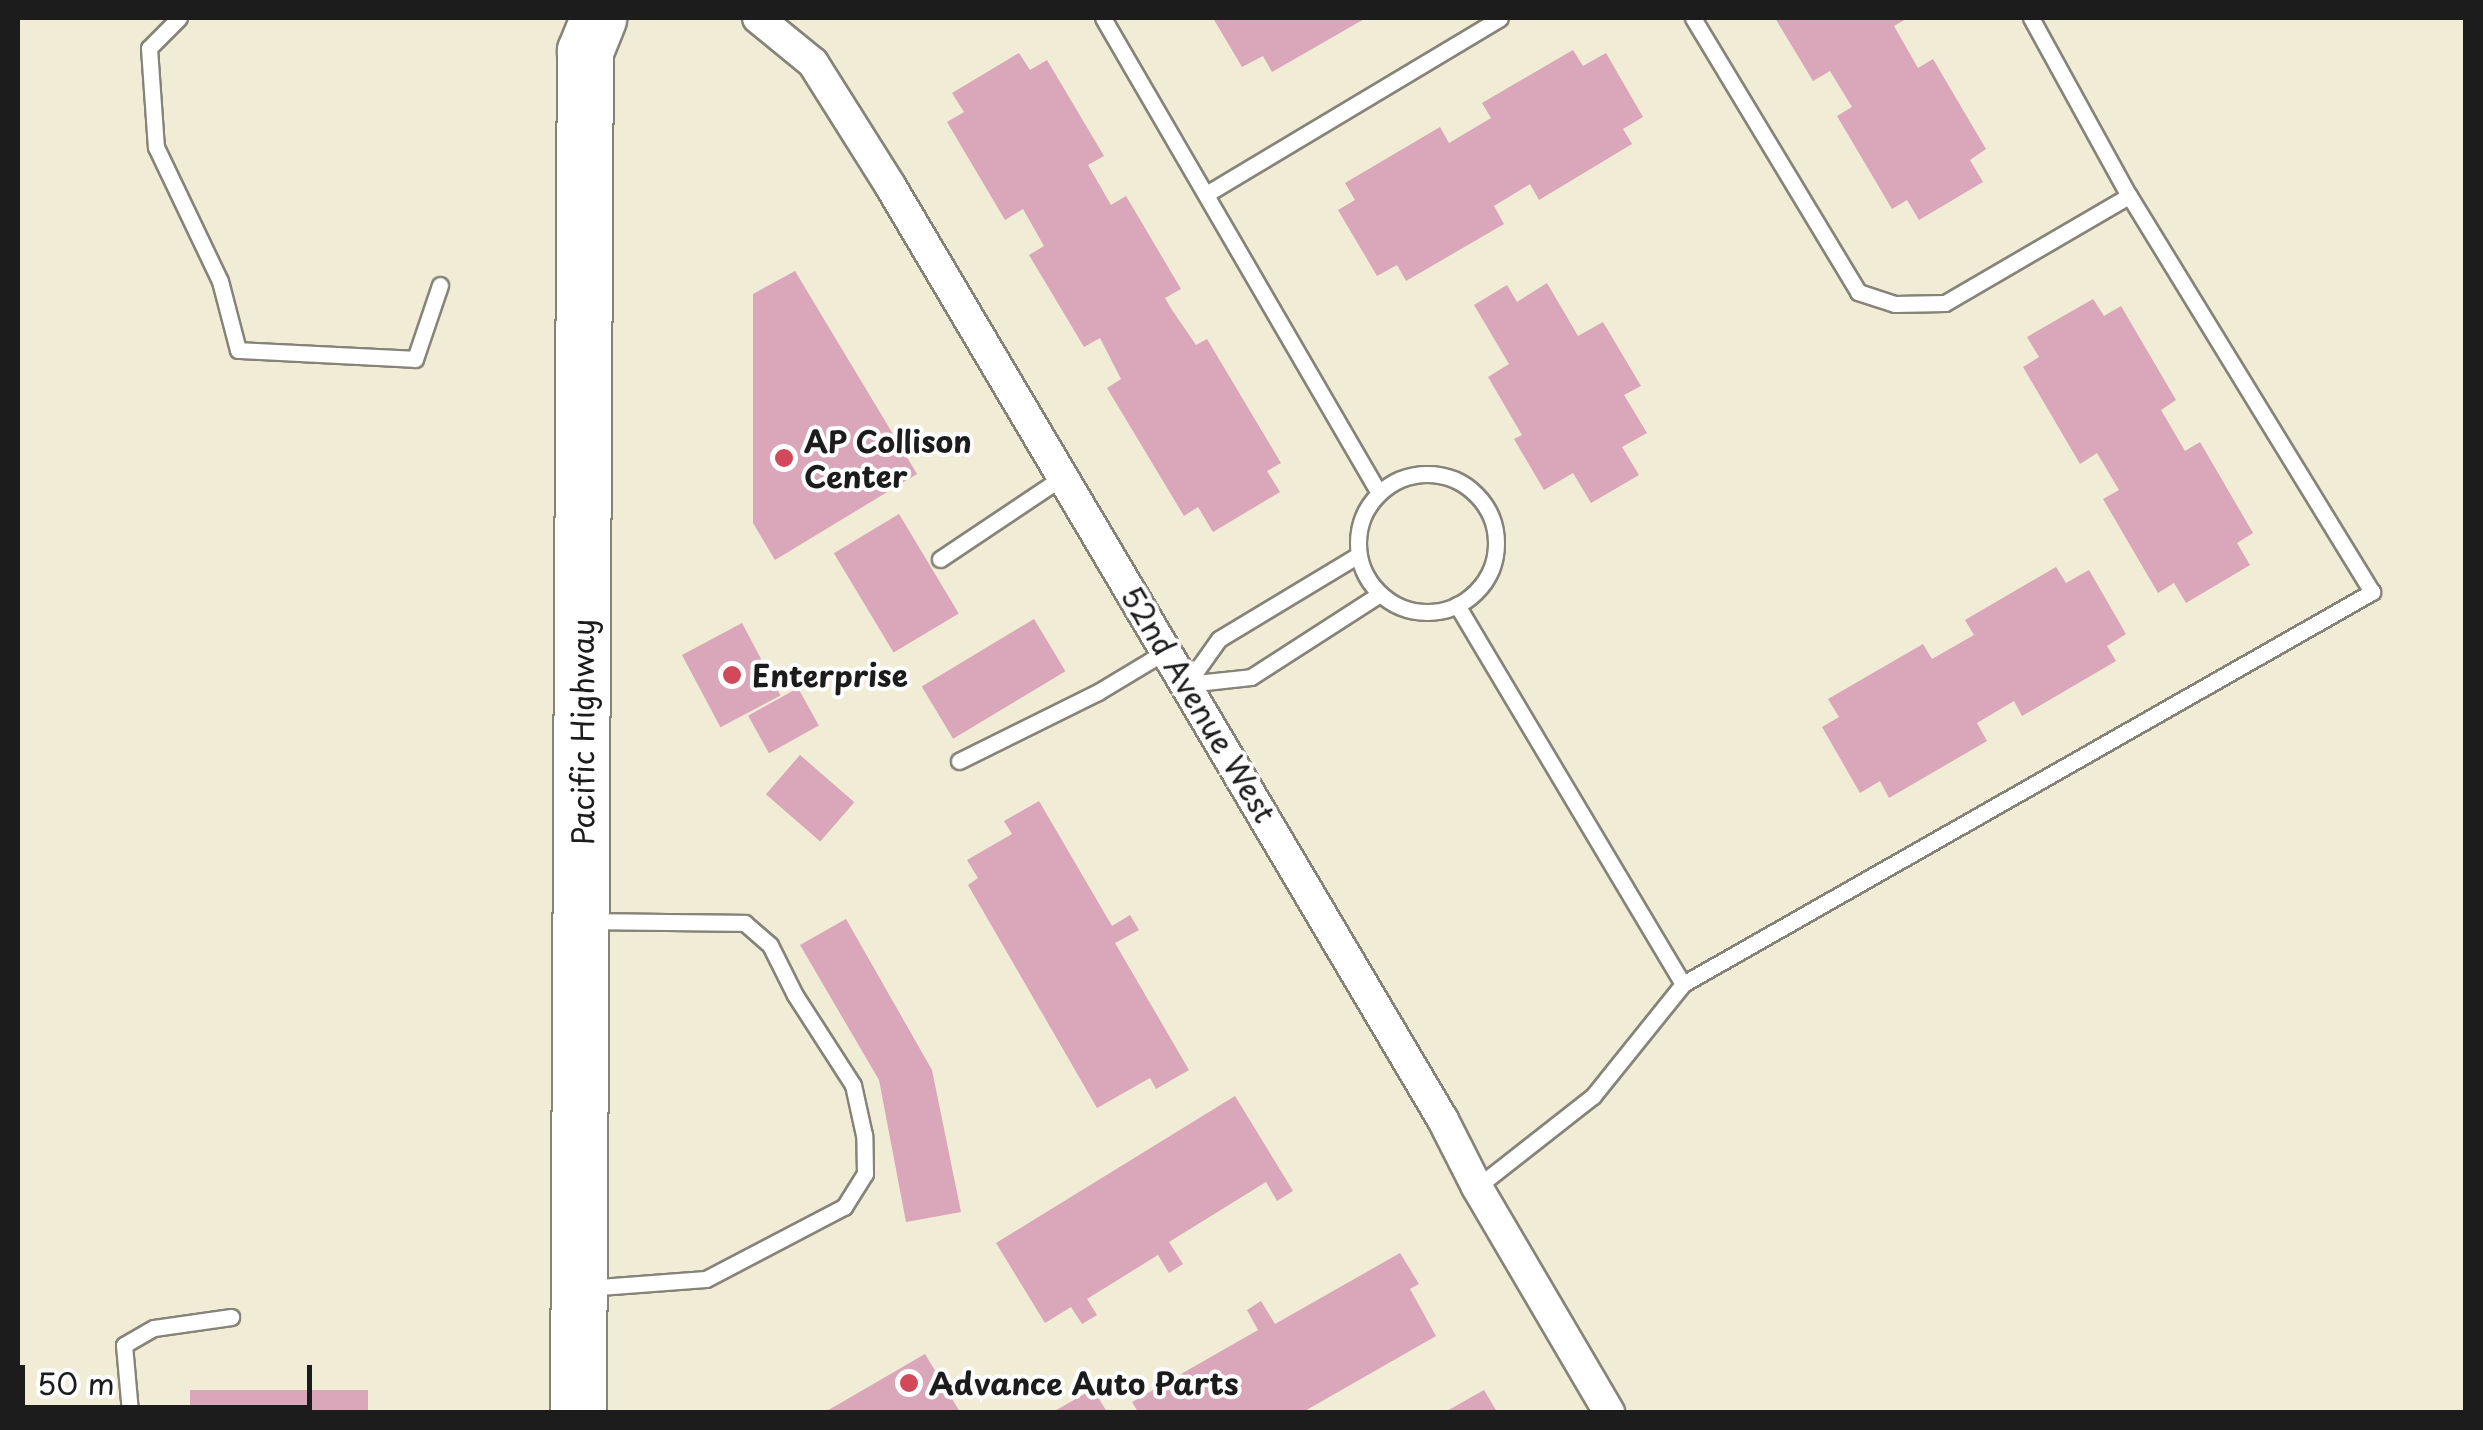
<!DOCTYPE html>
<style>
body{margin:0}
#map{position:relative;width:2483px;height:1430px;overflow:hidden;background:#f1ecd6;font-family:"Playpen Sans",sans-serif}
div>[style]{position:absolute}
.building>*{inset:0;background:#daa6b9;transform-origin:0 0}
.roads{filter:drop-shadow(2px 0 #868479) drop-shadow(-2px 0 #868479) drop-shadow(0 2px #868479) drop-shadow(0 -2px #868479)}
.lane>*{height:15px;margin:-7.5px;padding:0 7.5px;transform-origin:7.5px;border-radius:7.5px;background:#fff}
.lane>.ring{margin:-7.5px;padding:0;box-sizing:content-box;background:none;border:15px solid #fff;border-radius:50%}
.street>*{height:30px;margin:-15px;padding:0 15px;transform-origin:15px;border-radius:15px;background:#fff}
.highway>*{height:55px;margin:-27.5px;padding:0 27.5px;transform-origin:27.5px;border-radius:27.5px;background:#fff}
.dots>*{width:28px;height:28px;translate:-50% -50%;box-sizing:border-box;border:5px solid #fff;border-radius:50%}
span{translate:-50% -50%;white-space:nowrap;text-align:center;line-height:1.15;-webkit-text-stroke:8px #fff;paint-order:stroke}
.poi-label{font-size:30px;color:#1c1c1c;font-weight:700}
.left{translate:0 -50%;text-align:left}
.street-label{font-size:30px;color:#1c1c1c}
.frame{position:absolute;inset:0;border:20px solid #1c1c1c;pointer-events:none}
.scale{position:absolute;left:20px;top:1365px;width:292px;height:45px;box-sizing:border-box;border:5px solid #1c1c1c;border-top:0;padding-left:12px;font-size:30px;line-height:35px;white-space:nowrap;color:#1c1c1c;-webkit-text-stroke:8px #fff;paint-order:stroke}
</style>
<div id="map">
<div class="building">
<div style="clip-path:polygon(1213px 18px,1366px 18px,1272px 72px,1263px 56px,1242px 67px)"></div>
<div style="clip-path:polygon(1775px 18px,1908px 18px,1894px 26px,1918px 68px,1933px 59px,1986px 149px,1970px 160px,1983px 182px,1919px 220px,1907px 200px,1892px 209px,1837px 116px,1852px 107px,1830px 71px,1813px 81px)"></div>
<div style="clip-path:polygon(1573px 50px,1583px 66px,1606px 53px,1643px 117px,1623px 129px,1632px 144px,1539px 200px,1530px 184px,1494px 206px,1504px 224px,1406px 281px,1397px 265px,1377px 276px,1338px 210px,1355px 200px,1345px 183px,1440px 127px,1449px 143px,1491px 118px,1482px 103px)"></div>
<div style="clip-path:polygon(1019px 53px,1030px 70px,1047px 60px,1104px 156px,1088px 165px,1111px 205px,1126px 196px,1181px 289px,1165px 298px,1172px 310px,1196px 345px,1207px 339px,1281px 463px,1267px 471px,1280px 492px,1213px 532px,1198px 507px,1184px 516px,1107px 388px,1121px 379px,1100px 338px,1084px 347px,1029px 255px,1044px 246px,1023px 209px,1005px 220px,947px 122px,964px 112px,952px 93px)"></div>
<div style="clip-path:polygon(795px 271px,917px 474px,775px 560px,753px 523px,753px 294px)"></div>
<div style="clip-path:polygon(1547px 283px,1578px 336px,1603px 322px,1641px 386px,1624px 395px,1647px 433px,1622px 447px,1639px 475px,1591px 503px,1573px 473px,1544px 490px,1514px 439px,1522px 435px,1488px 377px,1509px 364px,1474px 305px,1507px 285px,1517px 302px)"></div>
<div style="clip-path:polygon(2093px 299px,2104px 316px,2121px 306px,2176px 400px,2161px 410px,2185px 451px,2200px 442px,2253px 533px,2237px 543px,2250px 565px,2186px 603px,2174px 583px,2158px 593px,2103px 499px,2119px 490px,2097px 453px,2080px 464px,2023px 367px,2039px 357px,2027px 337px)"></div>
<div style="left:899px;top:514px;width:116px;height:76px;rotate:59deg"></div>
<div style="clip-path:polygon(2056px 567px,2066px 583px,2089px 570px,2126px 634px,2107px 646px,2116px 661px,2022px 716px,2014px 701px,1977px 723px,1987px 741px,1889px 798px,1880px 781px,1860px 793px,1822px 727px,1839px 717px,1828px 699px,1923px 644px,1932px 659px,1974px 635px,1965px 620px)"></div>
<div style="left:1034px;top:619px;width:61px;height:131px;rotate:59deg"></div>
<div style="left:742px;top:623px;width:82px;height:68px;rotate:62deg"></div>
<div style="left:798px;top:688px;width:43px;height:57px;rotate:61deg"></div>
<div style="left:800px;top:755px;width:72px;height:52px;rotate:41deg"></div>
<div style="clip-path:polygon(1039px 801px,1112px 926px,1130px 915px,1139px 930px,1115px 943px,1189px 1070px,1156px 1089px,1150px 1078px,1097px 1108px,968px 885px,978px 878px,967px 860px,1012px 834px,1004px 821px)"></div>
<div style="clip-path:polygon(846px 919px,932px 1070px,961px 1212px,906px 1222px,879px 1080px,800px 945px)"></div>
<div style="clip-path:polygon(1235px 1096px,1293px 1191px,1277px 1201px,1266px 1182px,1169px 1242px,1183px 1264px,1169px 1273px,1158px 1255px,1087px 1299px,1097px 1315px,1082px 1324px,1071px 1307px,1045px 1323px,996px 1243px)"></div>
<div style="clip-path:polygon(1400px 1253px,1419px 1284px,1410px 1289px,1436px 1336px,1303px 1412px,1138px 1412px,1132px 1402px,1258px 1330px,1247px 1310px,1261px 1301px,1275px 1324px)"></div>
<div style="clip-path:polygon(925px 1354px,960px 1412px,825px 1412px)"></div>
<div style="clip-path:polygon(1093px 1389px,1107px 1412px,1053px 1412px)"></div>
<div style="left:190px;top:1390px;width:178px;height:22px"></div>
<div style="clip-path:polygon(1484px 1390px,1497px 1412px,1445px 1412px)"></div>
</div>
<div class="roads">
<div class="lane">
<div style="left:179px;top:18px;width:42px;rotate:135deg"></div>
<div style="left:149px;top:48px;width:99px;rotate:86deg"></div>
<div style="left:156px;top:147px;width:148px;rotate:64.5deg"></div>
<div style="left:220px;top:281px;width:71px;rotate:75.4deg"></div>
<div style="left:238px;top:350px;width:177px;rotate:2.9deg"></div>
<div style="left:415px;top:359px;width:78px;rotate:-71.3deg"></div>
<div style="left:1103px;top:18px;width:549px;rotate:59.84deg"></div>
<div style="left:1693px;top:18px;width:320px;rotate:58.9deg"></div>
<div style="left:1858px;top:292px;width:39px;rotate:18deg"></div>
<div style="left:1895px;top:304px;width:50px;rotate:-1.1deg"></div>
<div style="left:1945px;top:303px;width:213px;rotate:-30.2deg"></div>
<div style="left:1208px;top:193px;width:340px;rotate:-30.9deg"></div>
<div class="ring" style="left:1358px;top:474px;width:123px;height:123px"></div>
<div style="left:940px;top:559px;width:149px;rotate:-33.8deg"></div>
<div style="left:1457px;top:605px;width:441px;rotate:59.2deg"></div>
<div style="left:1187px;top:684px;width:55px;rotate:-54.6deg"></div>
<div style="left:1219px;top:639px;width:162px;rotate:-31.1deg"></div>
<div style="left:1187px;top:684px;width:64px;rotate:-6.2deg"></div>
<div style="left:1251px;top:677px;width:153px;rotate:-32.8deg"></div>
<div style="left:959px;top:761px;width:155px;rotate:-26.4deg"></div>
<div style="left:1098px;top:692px;width:82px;rotate:-31deg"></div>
<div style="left:1477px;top:1187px;width:147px;rotate:-38.1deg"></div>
<div style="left:1593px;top:1096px;width:144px;rotate:-51.2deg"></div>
<div style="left:1683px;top:984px;width:793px;rotate:-29.64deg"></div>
<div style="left:2372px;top:592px;width:465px;rotate:-121.5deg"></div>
<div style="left:2129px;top:196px;width:203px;rotate:-118.8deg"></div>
<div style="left:586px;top:1288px;width:120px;rotate:-4.3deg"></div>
<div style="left:706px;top:1279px;width:156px;rotate:-27.6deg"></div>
<div style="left:844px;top:1207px;width:39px;rotate:-58deg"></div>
<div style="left:865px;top:1174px;width:39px;rotate:-91deg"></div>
<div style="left:864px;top:1135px;width:51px;rotate:-102.4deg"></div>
<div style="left:853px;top:1085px;width:107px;rotate:-122.8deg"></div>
<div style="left:795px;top:995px;width:56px;rotate:-116.6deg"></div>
<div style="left:770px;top:945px;width:33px;rotate:-139deg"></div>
<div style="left:745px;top:923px;width:155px;rotate:-179.3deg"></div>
<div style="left:130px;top:1412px;width:67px;rotate:-95.1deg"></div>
<div style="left:124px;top:1345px;width:34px;rotate:-30deg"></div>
<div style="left:154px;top:1328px;width:78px;rotate:-8.1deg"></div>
</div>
<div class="street">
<div style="left:758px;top:18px;width:71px;rotate:39.3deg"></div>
<div style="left:813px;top:63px;width:146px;rotate:57.8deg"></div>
<div style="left:891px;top:187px;width:1084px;rotate:59.39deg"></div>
<div style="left:1443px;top:1120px;width:75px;rotate:63.1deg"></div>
<div style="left:1477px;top:1187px;width:261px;rotate:59.6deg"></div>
</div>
<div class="highway">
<div style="left:578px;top:1412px;width:1361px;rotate:-89.71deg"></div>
<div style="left:585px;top:51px;width:35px;rotate:-68deg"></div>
</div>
</div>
<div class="dots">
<div style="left:784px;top:458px;background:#d1495b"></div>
<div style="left:732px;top:675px;background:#d1495b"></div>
<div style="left:909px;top:1383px;background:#d1495b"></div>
</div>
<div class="poi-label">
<span class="left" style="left:804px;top:458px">AP Collison<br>Center</span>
<span class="left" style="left:752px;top:675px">Enterprise</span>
<span class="left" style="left:929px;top:1383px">Advance Auto Parts</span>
</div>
<div class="street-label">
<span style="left:1199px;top:704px;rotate:59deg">52nd Avenue West</span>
<span style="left:582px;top:732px;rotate:-90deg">Pacific Highway</span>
</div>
<div class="frame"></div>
<div class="scale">50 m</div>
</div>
